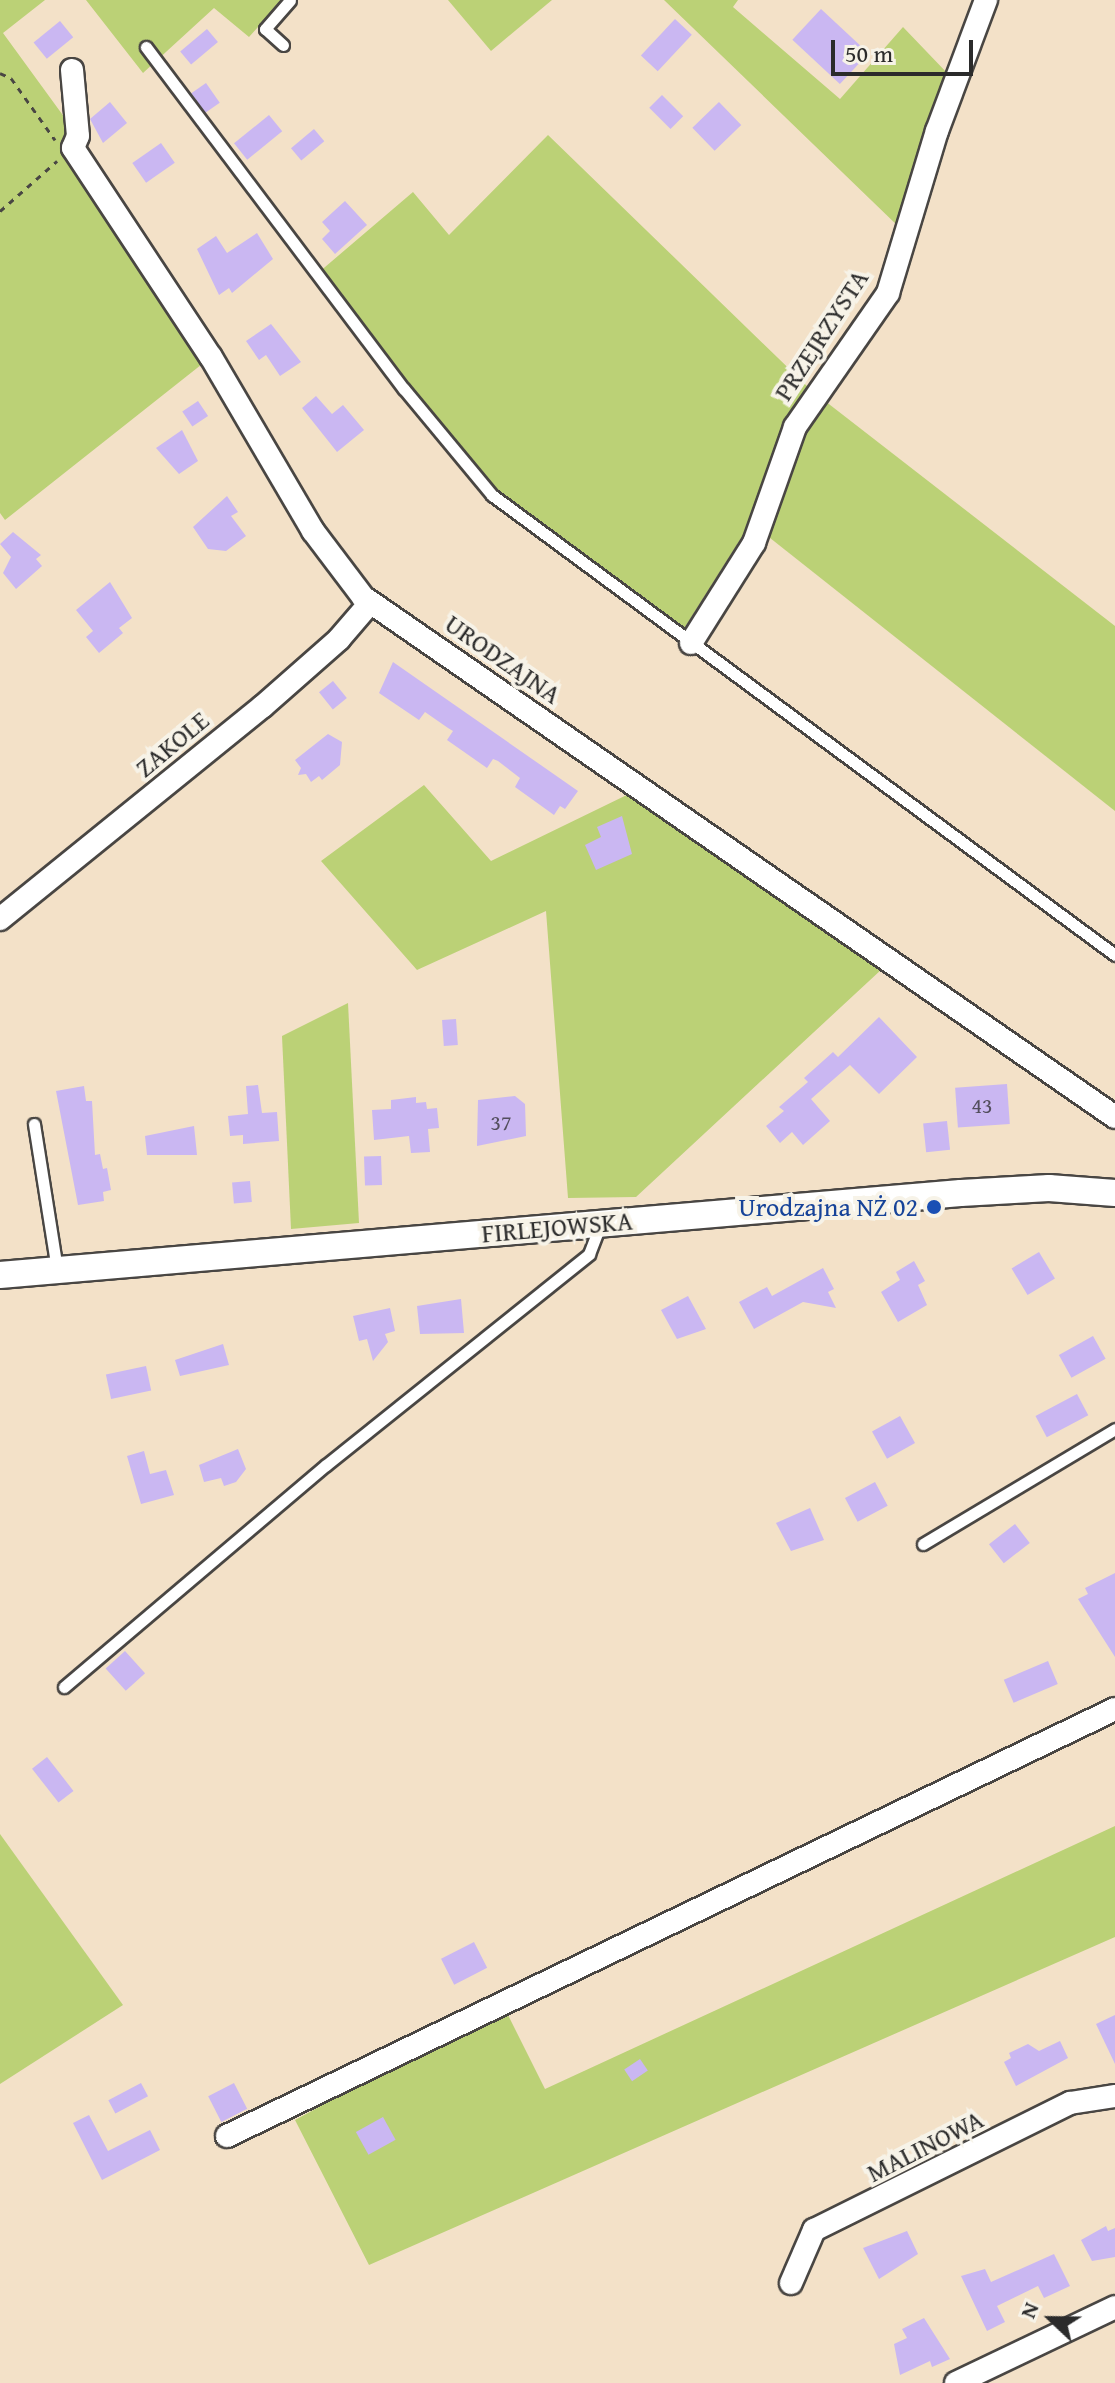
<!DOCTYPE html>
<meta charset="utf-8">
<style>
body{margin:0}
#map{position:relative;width:1115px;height:2383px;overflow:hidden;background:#f3e1c8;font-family:"Gentium Book Plus",serif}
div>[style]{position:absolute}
.green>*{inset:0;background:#bbd176}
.building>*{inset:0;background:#cab7f2;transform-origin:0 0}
.path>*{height:3px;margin-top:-1.5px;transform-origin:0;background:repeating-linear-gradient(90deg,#494643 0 6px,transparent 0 12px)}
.roads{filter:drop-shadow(2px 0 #494643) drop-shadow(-2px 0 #494643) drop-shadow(0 2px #494643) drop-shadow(0 -2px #494643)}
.service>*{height:11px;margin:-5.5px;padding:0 5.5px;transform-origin:5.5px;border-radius:5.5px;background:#fff}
.minor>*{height:22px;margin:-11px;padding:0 11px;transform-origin:11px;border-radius:11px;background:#fff}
.tertiary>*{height:26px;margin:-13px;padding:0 13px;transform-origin:13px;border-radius:13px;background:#fff}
.dots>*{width:22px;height:22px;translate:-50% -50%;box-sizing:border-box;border:4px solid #f7f3e8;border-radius:50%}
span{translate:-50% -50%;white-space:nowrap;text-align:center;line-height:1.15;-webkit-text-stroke:8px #f7f3e8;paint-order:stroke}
.number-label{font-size:22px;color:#534e5d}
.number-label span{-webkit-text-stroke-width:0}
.street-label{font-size:26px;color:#2b2b2b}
.transit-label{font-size:26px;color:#164399}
.right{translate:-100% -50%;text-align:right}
.north{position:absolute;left:1011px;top:2279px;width:80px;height:80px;-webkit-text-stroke:6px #f7f3e8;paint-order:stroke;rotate:292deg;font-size:22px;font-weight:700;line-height:32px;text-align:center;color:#2b2b2b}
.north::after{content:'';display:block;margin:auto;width:28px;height:36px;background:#2b2b2b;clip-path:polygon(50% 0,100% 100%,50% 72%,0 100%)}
.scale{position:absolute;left:831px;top:40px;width:142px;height:36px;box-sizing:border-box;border:4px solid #2b2b2b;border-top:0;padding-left:10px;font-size:24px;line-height:28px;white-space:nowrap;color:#2b2b2b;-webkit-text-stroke:6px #f7f3e8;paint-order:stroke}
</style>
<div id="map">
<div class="green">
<div style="clip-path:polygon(0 0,45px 0,3px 33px,78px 136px,211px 357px,5px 520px,0 513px)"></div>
<div style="clip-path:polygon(86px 0,282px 0,249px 37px,214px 8px,143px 73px)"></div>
<div style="clip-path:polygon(448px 0,552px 0,491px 51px)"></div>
<div style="clip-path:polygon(664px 0,738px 0,733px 7px,840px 99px,903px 27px,949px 75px,901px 229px)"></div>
<div style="clip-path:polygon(548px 135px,809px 388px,750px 524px,680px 635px,492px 495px,318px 273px,413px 192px,449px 235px)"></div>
<div style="clip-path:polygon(825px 401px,1115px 626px,1115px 811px,765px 534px,805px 426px)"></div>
<div style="clip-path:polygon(424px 785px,491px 861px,637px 790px,882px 969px,636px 1197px,568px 1198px,546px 911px,417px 970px,321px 861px)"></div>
<div style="clip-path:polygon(348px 1003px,359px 1223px,291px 1229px,282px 1036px)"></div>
<div style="clip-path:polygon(1115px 1826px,1115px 1937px,369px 2265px,295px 2120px,504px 2007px,545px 2089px)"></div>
<div style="clip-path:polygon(0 1834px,123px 2005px,0 2084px)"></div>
</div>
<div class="building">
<div style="left:821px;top:9px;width:65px;height:42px;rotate:43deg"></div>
<div style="left:675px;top:19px;width:23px;height:50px;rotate:43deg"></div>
<div style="left:60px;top:21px;width:21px;height:34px;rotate:51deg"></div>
<div style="left:207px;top:29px;width:17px;height:35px;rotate:50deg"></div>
<div style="left:206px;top:83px;width:24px;height:18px;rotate:55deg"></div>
<div style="left:662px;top:95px;width:30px;height:18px;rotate:45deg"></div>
<div style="clip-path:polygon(110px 102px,127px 123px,103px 143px,90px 119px)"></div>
<div style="left:719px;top:102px;width:32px;height:37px;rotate:46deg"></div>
<div style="left:269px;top:115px;width:21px;height:45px;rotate:51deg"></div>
<div style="left:314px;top:129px;width:16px;height:30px;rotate:50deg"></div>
<div style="left:161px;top:143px;width:24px;height:35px;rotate:55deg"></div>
<div style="clip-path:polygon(345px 201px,367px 225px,335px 254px,322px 239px,330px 231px,322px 222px)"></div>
<div style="clip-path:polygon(257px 233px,273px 259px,232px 293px,229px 288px,219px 295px,197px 249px,216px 236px,227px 253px)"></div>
<div style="clip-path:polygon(271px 324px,301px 362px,280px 376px,266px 355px,259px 360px,246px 341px)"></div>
<div style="clip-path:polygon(316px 396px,332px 414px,343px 405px,364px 430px,337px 452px,302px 408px)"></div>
<div style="left:198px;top:401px;width:18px;height:19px;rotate:56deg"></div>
<div style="clip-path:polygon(182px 430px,198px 461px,179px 474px,156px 448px)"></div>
<div style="clip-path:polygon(227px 496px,238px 512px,231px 516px,246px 536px,226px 551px,208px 549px,193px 527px)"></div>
<div style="clip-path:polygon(13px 532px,41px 555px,36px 559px,42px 566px,16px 589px,3px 573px,11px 557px,0 544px)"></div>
<div style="clip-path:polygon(110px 582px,132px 618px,119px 628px,123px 633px,99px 653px,86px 637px,93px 631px,76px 610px)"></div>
<div style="clip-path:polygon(393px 662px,578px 791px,565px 809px,560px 806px,554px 815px,515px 787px,520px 778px,498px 761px,493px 759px,487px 768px,447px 740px,453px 731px,448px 728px,425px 712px,419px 720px,379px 693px)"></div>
<div style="left:333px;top:681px;width:22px;height:18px;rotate:51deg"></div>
<div style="clip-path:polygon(328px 734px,342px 742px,340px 765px,322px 780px,319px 776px,311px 782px,306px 774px,298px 775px,301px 768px,295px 760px)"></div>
<div style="clip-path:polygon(622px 816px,632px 854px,596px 870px,585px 845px,601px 837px,597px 827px)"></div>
<div style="clip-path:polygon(879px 1017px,917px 1057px,879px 1094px,850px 1065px,811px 1099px,830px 1121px,803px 1145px,792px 1132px,780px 1143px,766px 1126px,784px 1111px,779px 1107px,808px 1082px,804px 1078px,833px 1052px,838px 1057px)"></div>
<div style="left:456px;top:1019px;width:26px;height:14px;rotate:86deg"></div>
<div style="left:1007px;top:1084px;width:40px;height:52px;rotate:86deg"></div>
<div style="clip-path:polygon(258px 1085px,262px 1113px,277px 1112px,279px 1141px,243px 1144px,243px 1135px,230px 1136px,228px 1116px,248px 1114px,246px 1086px)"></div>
<div style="clip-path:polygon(84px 1086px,86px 1101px,92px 1101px,95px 1155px,100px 1154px,103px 1169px,107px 1168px,111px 1190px,103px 1192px,104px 1201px,78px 1205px,56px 1091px)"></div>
<div style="clip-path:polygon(515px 1096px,525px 1104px,526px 1136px,477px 1146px,478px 1100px)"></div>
<div style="clip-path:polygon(416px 1097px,416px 1103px,426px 1102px,427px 1109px,437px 1108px,439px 1128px,428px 1129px,430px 1152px,411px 1153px,409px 1136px,374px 1140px,372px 1110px,391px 1109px,391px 1100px)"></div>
<div style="left:947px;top:1121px;width:29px;height:24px;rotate:84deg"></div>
<div style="clip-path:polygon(194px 1126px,197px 1155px,147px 1155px,145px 1136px)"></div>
<div style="left:381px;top:1156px;width:29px;height:17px;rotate:88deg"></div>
<div style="left:250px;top:1181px;width:21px;height:18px;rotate:85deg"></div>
<div style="left:1039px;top:1252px;width:31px;height:32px;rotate:59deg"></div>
<div style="clip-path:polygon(914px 1261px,925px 1281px,918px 1285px,927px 1305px,898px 1322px,881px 1292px,900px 1280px,896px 1272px)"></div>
<div style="clip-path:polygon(823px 1268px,834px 1289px,828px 1292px,836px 1308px,803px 1302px,754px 1329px,739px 1302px,767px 1287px,772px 1296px)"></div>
<div style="clip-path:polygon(688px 1296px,706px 1329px,677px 1339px,661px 1310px)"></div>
<div style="clip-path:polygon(461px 1299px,464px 1333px,420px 1334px,417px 1306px)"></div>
<div style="clip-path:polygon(390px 1308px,395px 1331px,385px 1334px,388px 1342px,373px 1361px,367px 1339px,359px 1341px,353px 1316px)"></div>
<div style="left:1093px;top:1336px;width:26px;height:39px;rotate:61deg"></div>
<div style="clip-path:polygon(223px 1344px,229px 1365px,180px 1376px,175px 1360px)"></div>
<div style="left:146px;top:1366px;width:25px;height:41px;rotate:78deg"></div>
<div style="left:1077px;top:1394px;width:24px;height:47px;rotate:62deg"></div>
<div style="left:900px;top:1416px;width:31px;height:32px;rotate:61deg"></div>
<div style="clip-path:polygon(238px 1449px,246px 1469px,236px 1482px,224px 1486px,221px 1478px,204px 1482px,199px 1465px)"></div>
<div style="clip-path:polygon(144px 1451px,150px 1474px,166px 1470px,174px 1495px,141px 1504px,127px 1456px)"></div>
<div style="left:875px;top:1482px;width:27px;height:34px;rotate:62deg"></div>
<div style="clip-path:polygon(810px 1508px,824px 1540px,791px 1551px,776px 1523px)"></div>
<div style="left:1015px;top:1524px;width:24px;height:33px;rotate:52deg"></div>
<div style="clip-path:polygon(1115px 1573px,1115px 1657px,1078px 1599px,1088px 1594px,1085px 1588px)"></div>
<div style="left:125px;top:1651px;width:30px;height:26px;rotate:48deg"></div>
<div style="left:1048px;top:1661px;width:25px;height:48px;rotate:67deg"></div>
<div style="left:47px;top:1757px;width:43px;height:19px;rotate:52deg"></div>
<div style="left:474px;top:1942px;width:29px;height:37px;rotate:63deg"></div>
<div style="clip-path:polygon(1115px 2015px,1115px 2064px,1096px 2024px)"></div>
<div style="clip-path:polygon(1060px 2041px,1068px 2058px,1016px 2086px,1004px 2062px,1011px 2058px,1009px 2053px,1028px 2044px,1039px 2051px)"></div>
<div style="left:640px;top:2059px;width:14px;height:19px;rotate:56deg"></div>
<div style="left:141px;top:2083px;width:15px;height:37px;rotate:62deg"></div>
<div style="left:234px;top:2083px;width:29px;height:29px;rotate:63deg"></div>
<div style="clip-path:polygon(89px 2115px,108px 2151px,150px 2130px,160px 2150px,102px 2180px,73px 2123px)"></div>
<div style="left:383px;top:2117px;width:26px;height:31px;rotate:61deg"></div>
<div style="clip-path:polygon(1106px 2226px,1108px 2231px,1115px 2228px,1115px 2257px,1092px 2261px,1081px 2240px)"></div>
<div style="clip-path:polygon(907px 2231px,918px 2254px,879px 2279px,863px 2248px)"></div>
<div style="clip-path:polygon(1054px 2254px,1070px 2286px,1044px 2298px,1038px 2286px,997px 2306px,1005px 2322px,987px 2331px,961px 2276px,985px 2269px,991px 2282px)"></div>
<div style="clip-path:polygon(924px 2318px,950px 2359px,932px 2367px,930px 2361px,900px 2375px,894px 2344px,907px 2338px,902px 2329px)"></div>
</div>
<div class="path">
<div style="left:0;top:73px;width:12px;rotate:24deg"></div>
<div style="left:11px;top:78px;width:76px;rotate:54.6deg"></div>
<div style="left:0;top:211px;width:76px;rotate:-41.3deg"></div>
</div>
<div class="roads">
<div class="service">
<div style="left:283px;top:45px;width:24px;rotate:-138deg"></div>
<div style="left:265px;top:29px;width:38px;rotate:-49deg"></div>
<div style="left:146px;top:47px;width:428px;rotate:53deg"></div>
<div style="left:404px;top:389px;width:138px;rotate:50.3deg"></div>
<div style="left:492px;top:495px;width:774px;rotate:36.44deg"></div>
<div style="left:34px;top:1124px;width:147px;rotate:81deg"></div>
<div style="left:923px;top:1544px;width:224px;rotate:-30.9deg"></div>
<div style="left:64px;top:1687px;width:343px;rotate:-40.3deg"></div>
<div style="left:326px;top:1465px;width:337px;rotate:-38.7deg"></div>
<div style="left:589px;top:1254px;width:33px;rotate:-69deg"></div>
</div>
<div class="minor">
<div style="left:72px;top:70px;width:66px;rotate:84.8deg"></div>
<div style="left:78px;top:136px;width:13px;rotate:113deg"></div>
<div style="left:73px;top:148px;width:250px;rotate:56.6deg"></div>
<div style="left:211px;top:357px;width:202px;rotate:59.6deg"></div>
<div style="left:313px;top:531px;width:83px;rotate:52.9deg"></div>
<div style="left:363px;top:597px;width:914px;rotate:34.66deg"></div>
<div style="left:691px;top:643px;width:118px;rotate:-57.8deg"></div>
<div style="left:754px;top:543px;width:123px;rotate:-70.5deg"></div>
<div style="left:795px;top:427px;width:163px;rotate:-55.2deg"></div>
<div style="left:888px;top:293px;width:169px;rotate:-73.2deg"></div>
<div style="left:937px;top:131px;width:140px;rotate:-69.5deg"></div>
<div style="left:0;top:919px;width:337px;rotate:-39deg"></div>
<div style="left:262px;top:707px;width:103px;rotate:-41.4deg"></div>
<div style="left:339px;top:639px;width:48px;rotate:-49.3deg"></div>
<div style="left:227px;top:2136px;width:985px;rotate:-25.68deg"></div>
<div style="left:791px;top:2283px;width:58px;rotate:-66.5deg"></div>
<div style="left:814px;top:2230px;width:286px;rotate:-26.4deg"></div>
<div style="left:1070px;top:2103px;width:46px;rotate:-8.8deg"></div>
<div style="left:956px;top:2383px;width:176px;rotate:-25.5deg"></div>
</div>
<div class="tertiary">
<div style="left:0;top:1275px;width:964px;rotate:-4.88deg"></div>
<div style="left:961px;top:1193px;width:88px;rotate:-3.3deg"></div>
<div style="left:1049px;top:1188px;width:66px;rotate:4.3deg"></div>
</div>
</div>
<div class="dots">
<div style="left:934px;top:1207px;background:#1a4fb4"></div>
</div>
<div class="number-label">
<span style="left:982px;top:1106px">43</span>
<span style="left:501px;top:1123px">37</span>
</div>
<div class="street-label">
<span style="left:821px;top:335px;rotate:-57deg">PRZEJRZYSTA</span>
<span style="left:503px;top:659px;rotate:35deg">URODZAJNA</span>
<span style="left:172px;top:744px;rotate:-40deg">ZAKOLE</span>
<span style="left:557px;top:1227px;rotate:-5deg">FIRLEJOWSKA</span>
<span style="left:925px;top:2146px;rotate:-27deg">MALINOWA</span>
</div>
<div class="transit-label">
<span class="right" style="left:918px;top:1207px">Urodzajna NŻ 02</span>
</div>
<div class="north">N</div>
<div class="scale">50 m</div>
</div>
